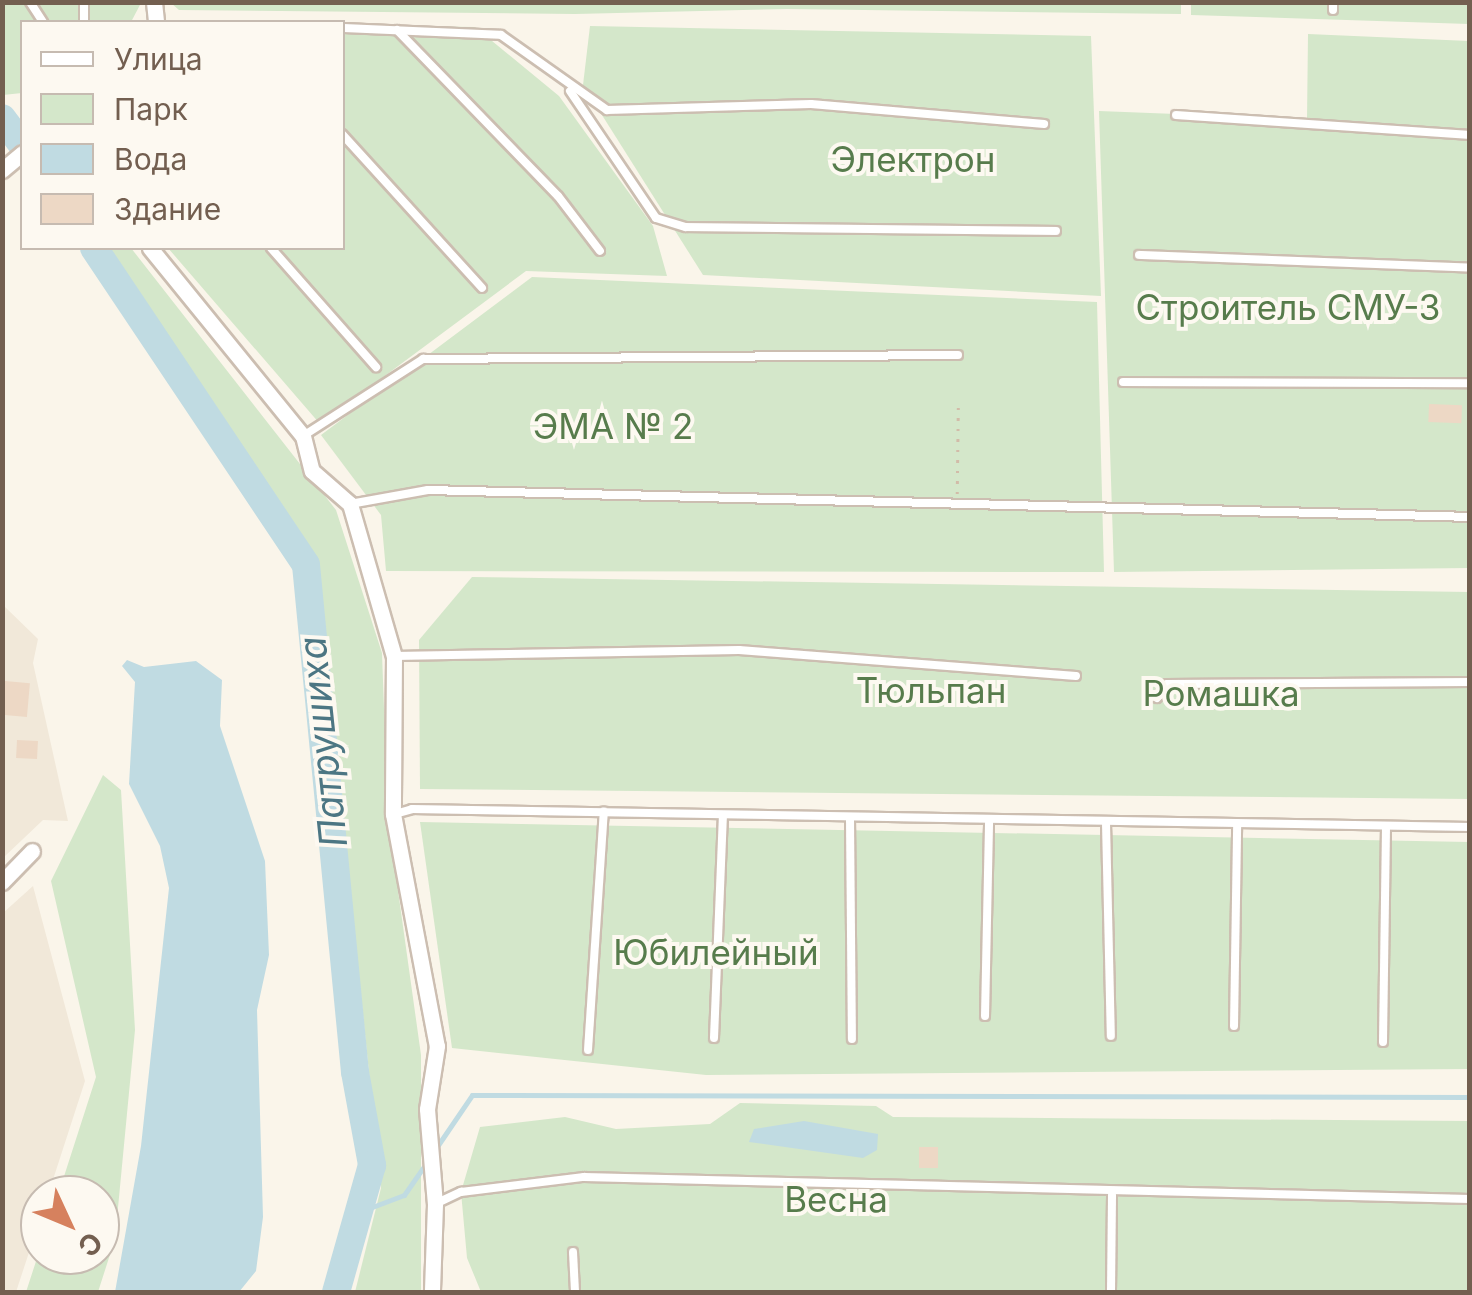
<!DOCTYPE html>
<meta charset="utf-8">
<style>
body{margin:0}
#map{position:relative;width:1472px;height:1295px;overflow:hidden;background:#faf5ea;font-family:Inter,sans-serif}
div>[style]{position:absolute}
.residential>*{inset:0;background:#f1e8d9}
.green>*{inset:0;background:#d4e7ca}
.water>*{inset:0;background:#c0dbe2}
.stream>*{height:5px;margin:-2.5px;padding:0 2.5px;transform-origin:2.5px;border-radius:2.5px;background:#c0dbe2}
.river>*{height:28px;margin:-14px;padding:0 14px;transform-origin:14px;border-radius:14px;background:#c0dbe2}
.building>*{inset:0;background:#edd8c5;transform-origin:0 0}
.path>*{height:2.5px;margin-top:-1.25px;transform-origin:0;background:repeating-linear-gradient(90deg,#d2bba8 0 2.5px,transparent 0 10.5px)}
.roads{filter:drop-shadow(2px 0 #ccbeb1) drop-shadow(-2px 0 #ccbeb1) drop-shadow(0 2px #ccbeb1) drop-shadow(0 -2px #ccbeb1)}
.lane>*{height:8px;margin:-4px;padding:0 4px;transform-origin:4px;border-radius:4px;background:#fff}
.street>*{height:15px;margin:-7.5px;padding:0 7.5px;transform-origin:7.5px;border-radius:7.5px;background:#fff}
span{translate:-50% -50%;white-space:nowrap;text-align:center;line-height:1.15;-webkit-text-stroke:8px #fdf9f1;paint-order:stroke}
.park-label{font-size:35px;color:#577c4c}
.water-label{font-size:38px;color:#4c7683;font-style:italic}
.frame{position:absolute;inset:0;border:5px solid #735f50;pointer-events:none}
.legend{position:absolute;left:20px;top:20px;width:325px;height:230px;box-sizing:border-box;background:#fdf9f1;border:2px solid #c6bbb1;margin:0;padding:12px 18px;list-style:none;font-size:30px;color:#735f50}
.legend li{display:flex;align-items:center;gap:20px;height:50px}
.legend b{width:50px;border:2px solid #c6bbb1}
.north{position:absolute;left:20px;top:1175px;width:100px;height:100px;box-sizing:border-box;background:#fdf9f1;border:2px solid #c6bbb1;border-radius:50%;rotate:134deg;font-size:28px;font-weight:700;line-height:40px;text-align:center;color:#735f50}
.north::after{content:'';display:block;margin:auto;width:35px;height:45px;background:#d6815e;clip-path:polygon(50% 0,100% 100%,50% 72%,0 100%)}
</style>
<div id="map">
<div class="residential">
<div style="clip-path:polygon(3px 605px,38px 639px,33px 663px,68px 821px,43px 820px,3px 858px)"></div>
<div style="clip-path:polygon(33px 886px,85px 1081px,48px 1195px,40px 1195px,40px 1219px,16px 1292px,3px 1292px,3px 913px)"></div>
</div>
<div class="green">
<div style="clip-path:polygon(1191px 2px,1470px 3px,1469px 24px,1191px 15px)"></div>
<div style="clip-path:polygon(2px 3px,141px 3px,131px 22px,22px 22px,22px 93px,3px 95px)"></div>
<div style="clip-path:polygon(171px 3px,1181px 2px,1181px 14px,787px 9px,575px 14px,179px 10px)"></div>
<div style="clip-path:polygon(343px 25px,475px 27px,559px 96px,653px 226px,667px 276px,526px 271px,320px 424px,168px 248px,342px 248px)"></div>
<div style="clip-path:polygon(590px 26px,1091px 36px,1101px 296px,703px 275px,583px 85px)"></div>
<div style="clip-path:polygon(1308px 34px,1469px 41px,1469px 568px,1114px 572px,1099px 111px,1307px 119px)"></div>
<div style="clip-path:polygon(101px 248px,131px 248px,336px 510px,382px 653px,388px 819px,421px 1055px,421px 1292px,355px 1292px,381px 1188px,316px 563px)"></div>
<div style="clip-path:polygon(532px 277px,1097px 302px,1104px 572px,386px 571px,381px 515px,321px 435px)"></div>
<div style="clip-path:polygon(472px 577px,1469px 592px,1469px 799px,420px 789px,419px 640px)"></div>
<div style="clip-path:polygon(103px 775px,121px 790px,135px 1030px,115px 1239px,98px 1292px,26px 1292px,40px 1249px,40px 1255px,100px 1255px,100px 1195px,58px 1195px,96px 1077px,51px 881px)"></div>
<div style="clip-path:polygon(420px 822px,1469px 842px,1469px 1069px,706px 1075px,452px 1048px)"></div>
<div style="clip-path:polygon(740px 1103px,876px 1106px,893px 1117px,1469px 1121px,1469px 1292px,481px 1292px,467px 1258px,461px 1192px,480px 1127px,565px 1117px,616px 1129px,710px 1124px)"></div>
</div>
<div class="water">
<div style="clip-path:polygon(127px 660px,144px 667px,196px 661px,222px 680px,220px 726px,265px 861px,269px 955px,257px 1010px,263px 1217px,256px 1271px,239px 1292px,115px 1292px,141px 1146px,169px 888px,160px 846px,129px 784px,135px 682px,122px 666px)"></div>
<div style="clip-path:polygon(804px 1121px,878px 1134px,877px 1150px,863px 1158px,749px 1142px,754px 1129px)"></div>
</div>
<div class="stream">
<div style="left:436px;top:1148px;width:64px;rotate:-55.8deg"></div>
<div style="left:472px;top:1095px;width:998px;rotate:0.11deg"></div>
<div style="left:359px;top:1212px;width:48px;rotate:-20.7deg"></div>
<div style="left:404px;top:1195px;width:40px;rotate:-55.1deg"></div>
</div>
<div class="river">
<div style="left:2px;top:118px;width:34px;rotate:53deg"></div>
<div style="left:94px;top:248px;width:381px;rotate:56.2deg"></div>
<div style="left:306px;top:565px;width:509px;rotate:84.48deg"></div>
<div style="left:355px;top:1072px;width:95px;rotate:79.6deg"></div>
<div style="left:372px;top:1165px;width:132px;rotate:105.8deg"></div>
</div>
<div class="building">
<div style="left:1429px;top:404px;width:33px;height:18px;rotate:2deg"></div>
<div style="left:5px;top:681px;width:25px;height:34px;rotate:5deg"></div>
<div style="left:17px;top:740px;width:21px;height:18px;rotate:3deg"></div>
<div style="left:919px;top:1147px;width:19px;height:21px"></div>
</div>
<div class="path">
<div style="left:957px;top:494px;width:87px;rotate:-89.3deg"></div>
</div>
<div class="roads">
<div class="lane">
<div style="left:30px;top:2px;width:24px;rotate:57deg"></div>
<div style="left:1333px;top:2px;width:8px;rotate:90deg"></div>
<div style="left:84px;top:22px;width:20px;rotate:-90deg"></div>
<div style="left:342px;top:28px;width:159px;rotate:2.5deg"></div>
<div style="left:501px;top:35px;width:130px;rotate:35.3deg"></div>
<div style="left:607px;top:110px;width:204px;rotate:-1.7deg"></div>
<div style="left:811px;top:104px;width:234px;rotate:4.9deg"></div>
<div style="left:397px;top:30px;width:231px;rotate:45.9deg"></div>
<div style="left:558px;top:196px;width:69px;rotate:52.6deg"></div>
<div style="left:570px;top:91px;width:153px;rotate:55.9deg"></div>
<div style="left:656px;top:218px;width:31px;rotate:17deg"></div>
<div style="left:686px;top:227px;width:370px;rotate:0.6deg"></div>
<div style="left:1176px;top:115px;width:295px;rotate:3.9deg"></div>
<div style="left:342px;top:134px;width:208px;rotate:47.7deg"></div>
<div style="left:271px;top:248px;width:159px;rotate:48.6deg"></div>
<div style="left:1139px;top:255px;width:331px;rotate:2.2deg"></div>
<div style="left:1123px;top:382px;width:347px;rotate:0.2deg"></div>
<div style="left:303px;top:436px;width:143px;rotate:-32.7deg"></div>
<div style="left:423px;top:359px;width:535px;rotate:-0.43deg"></div>
<div style="left:350px;top:504px;width:79px;rotate:-10.2deg"></div>
<div style="left:428px;top:490px;width:1042px;rotate:1.48deg"></div>
<div style="left:394px;top:656px;width:345px;rotate:-1deg"></div>
<div style="left:739px;top:650px;width:338px;rotate:4.4deg"></div>
<div style="left:1157px;top:698px;width:17px;rotate:-54deg"></div>
<div style="left:1167px;top:684px;width:303px;rotate:-0.4deg"></div>
<div style="left:395px;top:814px;width:18px;rotate:-16deg"></div>
<div style="left:412px;top:809px;width:1058px;rotate:0.97deg"></div>
<div style="left:850px;top:819px;width:220px;rotate:89.5deg"></div>
<div style="left:1106px;top:823px;width:213px;rotate:88.7deg"></div>
<div style="left:985px;top:1016px;width:194px;rotate:-88.8deg"></div>
<div style="left:1234px;top:1026px;width:200px;rotate:-89.1deg"></div>
<div style="left:714px;top:1038px;width:221px;rotate:-87.7deg"></div>
<div style="left:1383px;top:1042px;width:214px;rotate:-89.2deg"></div>
<div style="left:588px;top:1050px;width:239px;rotate:-86.2deg"></div>
<div style="left:435px;top:1204px;width:29px;rotate:-25deg"></div>
<div style="left:461px;top:1192px;width:124px;rotate:-7deg"></div>
<div style="left:584px;top:1177px;width:886px;rotate:1.42deg"></div>
<div style="left:573px;top:1252px;width:40px;rotate:87.1deg"></div>
<div style="left:1111px;top:1292px;width:97px;rotate:-89.4deg"></div>
</div>
<div class="street">
<div style="left:154px;top:2px;width:20px;rotate:84deg"></div>
<div style="left:2px;top:170px;width:26px;rotate:-40deg"></div>
<div style="left:150px;top:248px;width:242px;rotate:50.9deg"></div>
<div style="left:303px;top:436px;width:36px;rotate:76deg"></div>
<div style="left:312px;top:471px;width:50px;rotate:41deg"></div>
<div style="left:350px;top:504px;width:158px;rotate:73.9deg"></div>
<div style="left:394px;top:656px;width:158px;rotate:90.4deg"></div>
<div style="left:393px;top:814px;width:236px;rotate:79.3deg"></div>
<div style="left:437px;top:1046px;width:64px;rotate:99deg"></div>
<div style="left:427px;top:1109px;width:95px;rotate:85.2deg"></div>
<div style="left:435px;top:1204px;width:88px;rotate:92deg"></div>
<div style="left:2px;top:882px;width:43px;rotate:-45.9deg"></div>
</div>
</div>
<div class="park-label">
<span style="left:913px;top:159px">Электрон</span>
<span style="left:1288px;top:307px">Строитель СМУ-3</span>
<span style="left:613px;top:426px">ЭМА № 2</span>
<span style="left:931px;top:690px">Тюльпан</span>
<span style="left:1221px;top:693px">Ромашка</span>
<span style="left:716px;top:952px">Юбилейный</span>
<span style="left:836px;top:1199px">Весна</span>
</div>
<div class="water-label">
<span style="left:323px;top:742px;rotate:-96deg">Патрушиха</span>
</div>
<div class="frame"></div>
<ul class="legend">
<li><b style="height:12px;background:#fff"></b>Улица</li>
<li><b style="height:28px;background:#d4e7ca"></b>Парк</li>
<li><b style="height:28px;background:#c0dbe2"></b>Вода</li>
<li><b style="height:28px;background:#edd8c5"></b>Здание</li>
</ul>
<div class="north">С</div>
</div>
